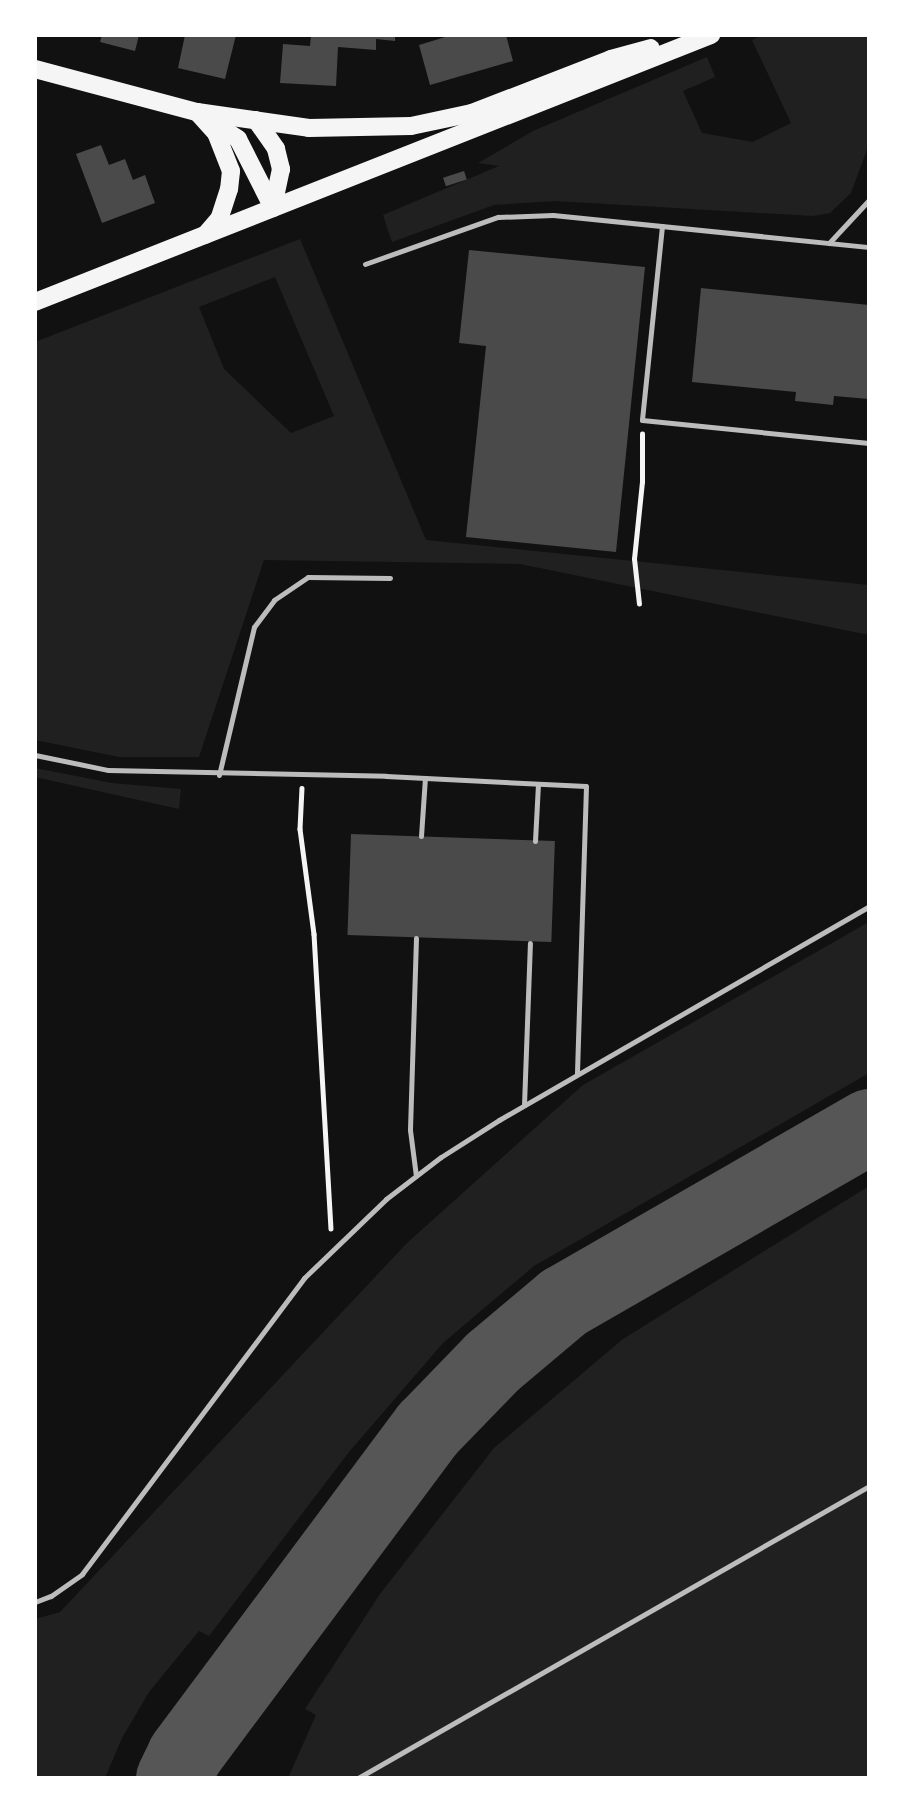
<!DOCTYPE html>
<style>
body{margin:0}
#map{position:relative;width:904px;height:1813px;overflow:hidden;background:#111;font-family:"Sofia Sans Condensed",sans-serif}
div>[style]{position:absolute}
.green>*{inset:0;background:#202020}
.taxiway>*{height:75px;margin:-37.5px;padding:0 37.5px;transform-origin:37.5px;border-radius:37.5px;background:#565656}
.building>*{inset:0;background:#4a4a4a;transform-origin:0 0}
.path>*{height:4.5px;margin:-2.25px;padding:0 2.25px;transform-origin:2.25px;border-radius:2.25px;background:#f5f5f5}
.service>*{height:5px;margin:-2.5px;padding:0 2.5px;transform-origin:2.5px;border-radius:2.5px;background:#bcbcbc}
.primary>*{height:18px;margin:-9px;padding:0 9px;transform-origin:9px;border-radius:9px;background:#f5f5f5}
span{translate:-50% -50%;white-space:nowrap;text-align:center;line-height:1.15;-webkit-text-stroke:7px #fff;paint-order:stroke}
.frame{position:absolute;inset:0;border:37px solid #fff;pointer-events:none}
</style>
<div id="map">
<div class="green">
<div style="clip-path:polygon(763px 35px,869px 35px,869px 144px,851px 193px,830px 213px,813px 216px,555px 201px,494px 205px,392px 242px,383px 215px,499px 166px,478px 163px,533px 131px,707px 57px,715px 77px,683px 91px,702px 133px,753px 142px,791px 123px,752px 40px)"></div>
<div style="clip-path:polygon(evenodd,300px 239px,426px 540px,869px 585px,869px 635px,520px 564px,264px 560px,199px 757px,119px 757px,35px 740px,35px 342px,300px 239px,275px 277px,334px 416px,291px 433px,224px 369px,199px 307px,275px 277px)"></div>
<div style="clip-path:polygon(35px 768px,112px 783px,181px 789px,179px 809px,35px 777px)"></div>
<div style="clip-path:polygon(869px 922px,869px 1073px,534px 1266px,443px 1343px,349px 1452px,209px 1636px,199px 1631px,149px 1692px,122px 1738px,105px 1778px,35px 1778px,35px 1619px,60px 1612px,407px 1243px,583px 1085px)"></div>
<div style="clip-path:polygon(869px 1186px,869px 1778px,288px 1778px,316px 1715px,305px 1709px,380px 1594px,494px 1448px,623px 1339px)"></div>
</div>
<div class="taxiway">
<div style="left:173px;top:1778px;width:25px;rotate:-64deg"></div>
<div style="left:184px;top:1755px;width:408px;rotate:-53.3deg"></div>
<div style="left:428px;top:1428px;width:93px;rotate:-45.9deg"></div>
<div style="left:493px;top:1361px;width:92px;rotate:-40.1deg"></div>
<div style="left:563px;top:1302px;width:353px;rotate:-29.9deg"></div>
</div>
<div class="building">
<div style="clip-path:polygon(102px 35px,139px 35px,135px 51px,100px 42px)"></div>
<div style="clip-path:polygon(185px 35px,236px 35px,225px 79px,178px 68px)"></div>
<div style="clip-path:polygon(311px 35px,395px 35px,395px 41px,376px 39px,376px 50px,338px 47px,336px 86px,280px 83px,283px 44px,310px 46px)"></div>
<div style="clip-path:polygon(452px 35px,506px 35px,513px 61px,430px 85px,419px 45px)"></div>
<div style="clip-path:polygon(101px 145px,109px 165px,125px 159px,133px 180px,145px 175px,155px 203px,102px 223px,76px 154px)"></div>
<div style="left:464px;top:171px;width:9px;height:22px;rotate:72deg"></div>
<div style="clip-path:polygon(469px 250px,645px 267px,616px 552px,466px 537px,486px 346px,459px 343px)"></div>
<div style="clip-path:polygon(701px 288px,869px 305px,869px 399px,834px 396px,833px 405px,795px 401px,796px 392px,692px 382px)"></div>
<div style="left:351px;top:834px;width:204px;height:101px;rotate:2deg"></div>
</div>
<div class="path">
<div style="left:639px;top:604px;width:45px;rotate:-96.3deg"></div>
<div style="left:634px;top:559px;width:77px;rotate:-84.1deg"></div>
<div style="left:642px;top:482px;width:48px;rotate:-90deg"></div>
<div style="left:302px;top:788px;width:41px;rotate:92.8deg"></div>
<div style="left:300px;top:829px;width:106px;rotate:82.4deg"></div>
<div style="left:314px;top:934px;width:295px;rotate:86.7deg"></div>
</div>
<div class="service">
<div style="left:662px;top:226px;width:195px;rotate:95.9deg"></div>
<div style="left:642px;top:420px;width:228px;rotate:5.8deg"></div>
<div style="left:829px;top:243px;width:59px;rotate:-47.1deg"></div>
<div style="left:365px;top:264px;width:141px;rotate:-19.5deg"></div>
<div style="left:498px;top:217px;width:55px;rotate:-2.1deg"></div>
<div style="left:553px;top:215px;width:318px;rotate:5.8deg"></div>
<div style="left:35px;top:755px;width:75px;rotate:11.6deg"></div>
<div style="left:108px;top:770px;width:278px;rotate:1.2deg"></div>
<div style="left:386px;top:776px;width:200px;rotate:2.9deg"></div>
<div style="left:586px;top:786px;width:288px;rotate:91.8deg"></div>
<div style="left:219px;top:775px;width:152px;rotate:-76.7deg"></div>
<div style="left:254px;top:627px;width:34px;rotate:-53deg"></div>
<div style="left:274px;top:600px;width:41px;rotate:-34.1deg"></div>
<div style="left:308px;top:577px;width:82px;rotate:0.7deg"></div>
<div style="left:421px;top:836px;width:58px;rotate:-86.1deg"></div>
<div style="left:535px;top:841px;width:57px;rotate:-87deg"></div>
<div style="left:416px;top:938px;width:192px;rotate:91.8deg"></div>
<div style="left:410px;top:1130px;width:46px;rotate:82.6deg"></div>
<div style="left:524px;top:1105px;width:162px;rotate:-87.9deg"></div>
<div style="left:35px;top:1602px;width:17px;rotate:-21deg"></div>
<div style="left:51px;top:1596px;width:38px;rotate:-35deg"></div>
<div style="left:82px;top:1574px;width:370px;rotate:-53.1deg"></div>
<div style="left:304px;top:1278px;width:114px;rotate:-43.9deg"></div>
<div style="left:386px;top:1199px;width:69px;rotate:-37.4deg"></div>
<div style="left:441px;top:1157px;width:69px;rotate:-32.5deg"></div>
<div style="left:499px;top:1120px;width:427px;rotate:-30deg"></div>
<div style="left:358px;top:1778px;width:589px;rotate:-29.74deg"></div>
</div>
<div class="primary">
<div style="left:35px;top:69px;width:168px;rotate:14.9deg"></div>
<div style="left:197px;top:112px;width:113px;rotate:8.1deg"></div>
<div style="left:309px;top:128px;width:102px;rotate:-1.1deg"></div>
<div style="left:411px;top:126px;width:62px;rotate:-12deg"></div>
<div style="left:472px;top:113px;width:149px;rotate:-21.2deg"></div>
<div style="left:611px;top:59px;width:41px;rotate:-15.4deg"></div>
<div style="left:197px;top:112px;width:28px;rotate:48deg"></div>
<div style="left:216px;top:133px;width:41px;rotate:68.5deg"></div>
<div style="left:231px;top:171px;width:18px;rotate:96deg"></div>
<div style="left:229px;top:189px;width:32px;rotate:108deg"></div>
<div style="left:219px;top:219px;width:21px;rotate:131deg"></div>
<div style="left:256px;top:120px;width:35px;rotate:55deg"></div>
<div style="left:276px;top:149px;width:21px;rotate:76deg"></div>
<div style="left:281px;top:169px;width:40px;rotate:102deg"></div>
<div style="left:212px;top:122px;width:31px;rotate:33deg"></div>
<div style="left:238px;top:139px;width:77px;rotate:63.1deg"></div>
<div style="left:35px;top:302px;width:727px;rotate:-21.55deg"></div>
</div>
<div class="frame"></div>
</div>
